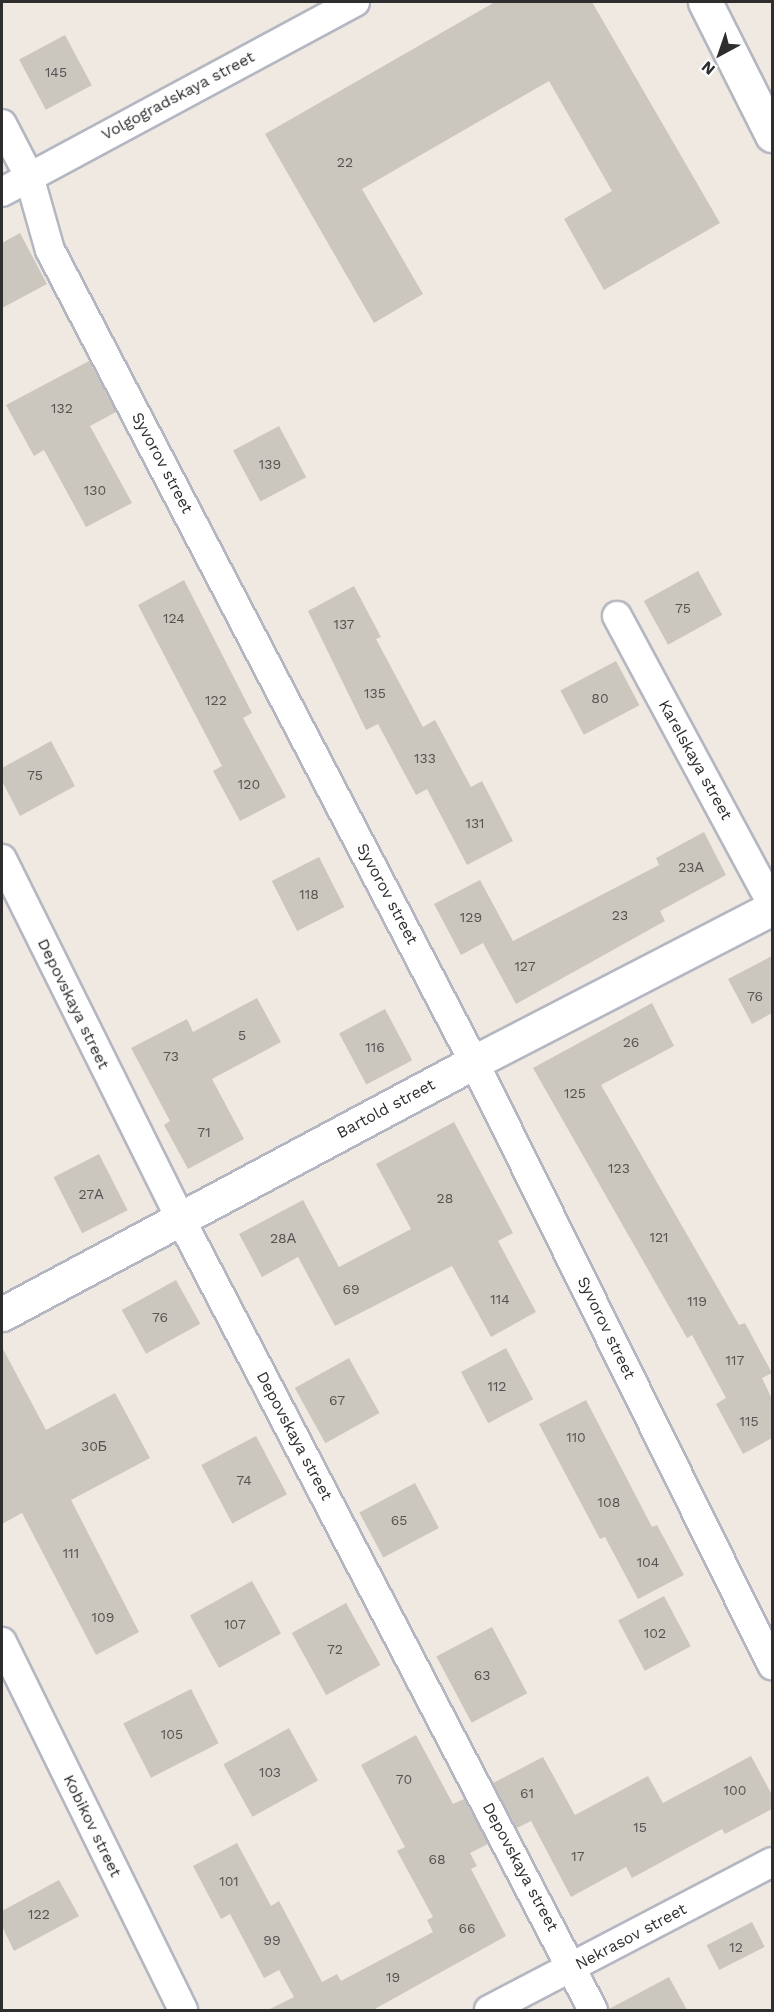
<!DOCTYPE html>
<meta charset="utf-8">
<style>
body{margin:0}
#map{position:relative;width:774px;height:2012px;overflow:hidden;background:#efe9e1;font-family:"Work Sans",sans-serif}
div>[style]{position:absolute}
.building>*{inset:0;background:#cbc7bf;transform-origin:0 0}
.roads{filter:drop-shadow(2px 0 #b4b7c1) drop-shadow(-2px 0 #b4b7c1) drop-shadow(0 2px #b4b7c1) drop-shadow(0 -2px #b4b7c1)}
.street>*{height:28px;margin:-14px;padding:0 14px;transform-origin:14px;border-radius:14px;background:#fff}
.secondary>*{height:33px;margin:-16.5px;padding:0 16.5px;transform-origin:16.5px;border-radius:16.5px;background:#fff}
span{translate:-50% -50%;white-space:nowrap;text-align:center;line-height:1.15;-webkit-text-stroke:4.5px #fff;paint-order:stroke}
.number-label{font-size:14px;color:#555452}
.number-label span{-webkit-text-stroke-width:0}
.street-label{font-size:16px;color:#2e2e2e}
.frame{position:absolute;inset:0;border:3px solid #2e2e2e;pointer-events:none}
.north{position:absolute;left:690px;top:24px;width:60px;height:60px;-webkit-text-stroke:4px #fff;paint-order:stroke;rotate:220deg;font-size:16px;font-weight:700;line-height:24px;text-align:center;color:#2e2e2e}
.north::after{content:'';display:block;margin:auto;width:21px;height:27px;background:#2e2e2e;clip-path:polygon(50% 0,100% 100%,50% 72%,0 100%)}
</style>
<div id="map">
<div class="building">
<div style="clip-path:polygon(495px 2px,592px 2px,720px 223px,604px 290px,564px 219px,612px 191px,549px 81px,362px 189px,423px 294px,374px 323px,265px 134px)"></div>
<div style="left:65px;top:35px;width:57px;height:52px;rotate:62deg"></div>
<div style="clip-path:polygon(20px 233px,47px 284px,2px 308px,2px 243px)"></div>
<div style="clip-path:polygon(89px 361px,116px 412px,90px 426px,132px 503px,86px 527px,44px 450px,34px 456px,6px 405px)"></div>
<div style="left:279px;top:426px;width:58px;height:52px;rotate:62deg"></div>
<div style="left:698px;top:571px;width:50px;height:62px;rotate:61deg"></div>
<div style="clip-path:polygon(184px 580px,252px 713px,243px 718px,286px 797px,240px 821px,213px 771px,222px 766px,138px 605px)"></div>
<div style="clip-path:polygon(354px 586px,381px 637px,376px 639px,423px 727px,435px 720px,471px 787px,482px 781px,513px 841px,467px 865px,427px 789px,416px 795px,378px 724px,366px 730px,308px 611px)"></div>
<div style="left:616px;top:661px;width:50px;height:63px;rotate:62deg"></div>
<div style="clip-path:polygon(51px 741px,75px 786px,20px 816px,2px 781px,2px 768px)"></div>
<div style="clip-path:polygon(704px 832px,726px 875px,660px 911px,665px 921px,516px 1004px,483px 943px,461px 955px,434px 904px,480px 880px,513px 941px,659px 865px,656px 858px)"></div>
<div style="left:319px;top:857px;width:56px;height:53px;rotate:63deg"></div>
<div style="clip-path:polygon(772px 956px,772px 1013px,752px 1024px,728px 979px)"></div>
<div style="clip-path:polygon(257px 998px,281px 1042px,212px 1079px,244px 1139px,188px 1169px,164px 1125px,170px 1121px,131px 1048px,187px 1019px,193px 1032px)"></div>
<div style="clip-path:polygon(652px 1003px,674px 1046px,601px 1085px,739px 1325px,745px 1323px,772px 1373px,762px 1378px,772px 1399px,772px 1438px,743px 1454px,716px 1404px,726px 1398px,692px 1335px,687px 1338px,533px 1068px)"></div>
<div style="left:385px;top:1009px;width:58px;height:52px;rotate:62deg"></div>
<div style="clip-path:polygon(454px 1122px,513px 1233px,498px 1241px,536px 1312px,491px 1337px,452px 1266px,335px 1326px,298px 1257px,262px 1277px,239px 1234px,303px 1200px,339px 1267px,411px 1229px,376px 1164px)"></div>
<div style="left:99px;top:1154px;width:63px;height:51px;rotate:63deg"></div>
<div style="left:176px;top:1280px;width:50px;height:62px;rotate:61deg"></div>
<div style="clip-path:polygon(2px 1347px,46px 1430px,115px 1393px,150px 1458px,71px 1500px,139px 1632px,96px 1655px,22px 1513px,2px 1524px)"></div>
<div style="left:506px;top:1348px;width:58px;height:51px;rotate:62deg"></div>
<div style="left:349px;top:1358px;width:63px;height:62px;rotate:61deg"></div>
<div style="clip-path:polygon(586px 1400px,652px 1527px,657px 1525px,684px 1575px,638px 1599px,605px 1537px,600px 1539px,539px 1424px)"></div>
<div style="left:256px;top:1436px;width:66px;height:62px;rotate:62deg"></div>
<div style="left:415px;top:1483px;width:51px;height:63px;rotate:62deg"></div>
<div style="left:252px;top:1581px;width:60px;height:71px;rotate:61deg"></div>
<div style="left:664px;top:1596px;width:57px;height:52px;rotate:62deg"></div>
<div style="left:346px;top:1603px;width:71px;height:62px;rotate:61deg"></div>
<div style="left:492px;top:1627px;width:75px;height:63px;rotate:62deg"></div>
<div style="left:191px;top:1689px;width:61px;height:76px;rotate:63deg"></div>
<div style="left:289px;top:1728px;width:60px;height:75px;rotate:61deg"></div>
<div style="clip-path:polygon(416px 1735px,453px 1804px,464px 1799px,488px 1844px,470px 1853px,477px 1866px,471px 1869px,506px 1936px,373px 2010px,268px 2010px,294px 1997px,279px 1970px,264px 1978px,230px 1914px,221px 1919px,193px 1866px,237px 1843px,271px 1906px,279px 1901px,322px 1982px,337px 1974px,341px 1981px,433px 1932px,427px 1920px,433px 1917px,397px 1851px,405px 1847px,361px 1765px)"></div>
<div style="clip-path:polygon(751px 1756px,772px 1795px,772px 1809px,725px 1834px,722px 1829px,632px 1878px,626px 1867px,571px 1897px,531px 1821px,517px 1828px,493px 1783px,543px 1757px,575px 1815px,648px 1776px,663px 1803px)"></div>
<div style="clip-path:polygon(59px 1880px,79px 1916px,14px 1951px,2px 1926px,2px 1911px)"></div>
<div style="left:752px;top:1922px;width:28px;height:51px;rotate:63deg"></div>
<div style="clip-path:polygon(669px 1977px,687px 2010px,609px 2010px,609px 2009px)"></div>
</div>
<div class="roads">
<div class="street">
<div style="left:2px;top:124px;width:59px;rotate:62.6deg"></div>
<div style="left:29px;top:176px;width:77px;rotate:74.2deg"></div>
<div style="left:50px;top:250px;width:916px;rotate:62.43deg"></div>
<div style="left:474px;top:1062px;width:673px;rotate:63.7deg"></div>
<div style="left:2px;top:192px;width:401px;rotate:-28.3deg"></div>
<div style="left:617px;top:616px;width:327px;rotate:61.7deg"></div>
<div style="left:2px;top:859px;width:403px;rotate:63.6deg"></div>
<div style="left:181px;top:1220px;width:891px;rotate:62.46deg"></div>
<div style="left:2px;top:1642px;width:410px;rotate:63.8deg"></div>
<div style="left:489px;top:2010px;width:319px;rotate:-27.6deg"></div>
</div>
<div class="secondary">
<div style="left:705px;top:2px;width:149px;rotate:63.3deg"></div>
<div style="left:2px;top:1314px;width:535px;rotate:-28.1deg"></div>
<div style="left:474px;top:1062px;width:335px;rotate:-27.3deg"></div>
</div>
</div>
<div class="number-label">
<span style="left:56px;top:72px">145</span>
<span style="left:345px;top:162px">22</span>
<span style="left:62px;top:408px">132</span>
<span style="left:270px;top:464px">139</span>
<span style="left:95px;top:490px">130</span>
<span style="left:683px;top:608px">75</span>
<span style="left:174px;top:618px">124</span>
<span style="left:344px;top:624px">137</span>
<span style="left:375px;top:693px">135</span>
<span style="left:600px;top:698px">80</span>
<span style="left:216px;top:700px">122</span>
<span style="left:425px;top:758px">133</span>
<span style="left:35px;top:775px">75</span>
<span style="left:249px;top:784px">120</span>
<span style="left:475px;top:823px">131</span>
<span style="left:691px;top:867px">23А</span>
<span style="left:309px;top:894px">118</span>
<span style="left:620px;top:915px">23</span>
<span style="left:471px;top:917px">129</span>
<span style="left:525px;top:966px">127</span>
<span style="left:755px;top:996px">76</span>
<span style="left:242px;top:1035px">5</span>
<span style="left:631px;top:1042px">26</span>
<span style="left:375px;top:1047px">116</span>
<span style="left:171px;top:1056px">73</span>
<span style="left:575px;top:1093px">125</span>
<span style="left:204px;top:1132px">71</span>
<span style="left:619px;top:1168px">123</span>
<span style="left:91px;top:1194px">27А</span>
<span style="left:445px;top:1198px">28</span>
<span style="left:659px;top:1237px">121</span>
<span style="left:283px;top:1238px">28А</span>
<span style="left:351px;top:1289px">69</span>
<span style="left:500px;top:1299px">114</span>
<span style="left:697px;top:1301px">119</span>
<span style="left:160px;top:1317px">76</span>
<span style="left:735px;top:1360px">117</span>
<span style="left:497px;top:1386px">112</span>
<span style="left:337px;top:1400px">67</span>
<span style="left:749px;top:1421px">115</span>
<span style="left:576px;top:1437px">110</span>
<span style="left:94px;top:1446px">30Б</span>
<span style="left:244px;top:1480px">74</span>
<span style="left:609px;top:1502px">108</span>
<span style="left:399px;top:1520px">65</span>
<span style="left:71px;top:1553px">111</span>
<span style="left:648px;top:1562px">104</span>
<span style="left:103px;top:1617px">109</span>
<span style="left:235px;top:1624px">107</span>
<span style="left:655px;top:1633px">102</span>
<span style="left:335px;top:1649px">72</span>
<span style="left:482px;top:1675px">63</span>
<span style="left:172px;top:1734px">105</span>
<span style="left:270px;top:1772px">103</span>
<span style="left:404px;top:1779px">70</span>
<span style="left:735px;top:1790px">100</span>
<span style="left:527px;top:1793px">61</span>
<span style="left:640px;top:1827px">15</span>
<span style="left:578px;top:1856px">17</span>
<span style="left:437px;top:1859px">68</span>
<span style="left:229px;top:1881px">101</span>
<span style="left:39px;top:1914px">122</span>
<span style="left:467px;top:1928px">66</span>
<span style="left:272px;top:1940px">99</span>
<span style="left:736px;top:1947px">12</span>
<span style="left:393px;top:1977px">19</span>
</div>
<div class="street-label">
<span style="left:178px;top:96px;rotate:-28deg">Volgogradskaya street</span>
<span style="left:162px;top:463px;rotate:62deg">Syvorov street</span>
<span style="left:695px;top:760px;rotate:61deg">Karelskaya street</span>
<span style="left:387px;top:894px;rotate:62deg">Syvorov street</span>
<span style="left:73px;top:1004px;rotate:64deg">Depovskaya street</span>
<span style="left:386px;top:1109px;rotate:-28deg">Bartold street</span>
<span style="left:606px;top:1328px;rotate:64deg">Syvorov street</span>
<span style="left:294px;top:1436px;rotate:62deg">Depovskaya street</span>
<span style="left:92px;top:1826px;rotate:64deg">Kobikov street</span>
<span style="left:520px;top:1867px;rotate:62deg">Depovskaya street</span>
<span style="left:631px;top:1937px;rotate:-28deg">Nekrasov street</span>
</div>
<div class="frame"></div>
<div class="north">N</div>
</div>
